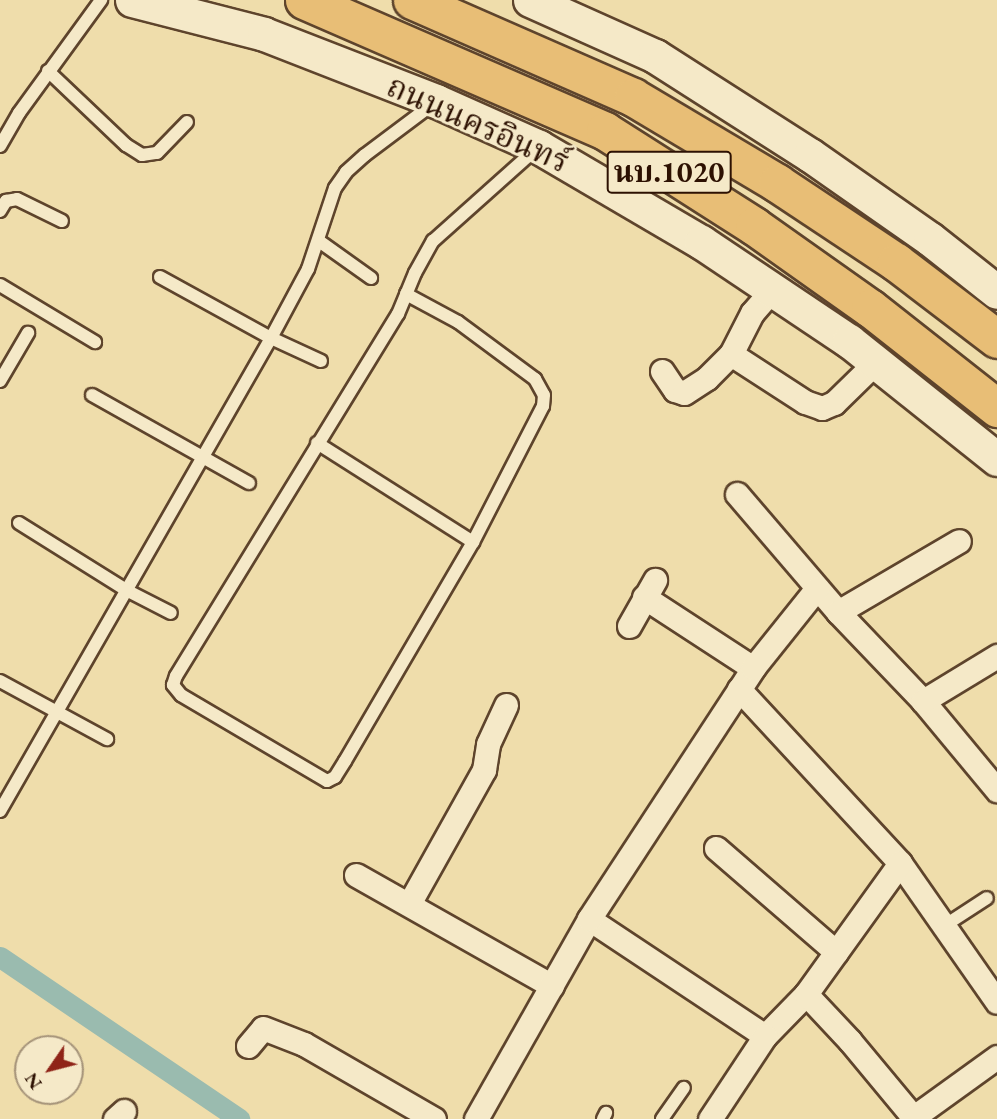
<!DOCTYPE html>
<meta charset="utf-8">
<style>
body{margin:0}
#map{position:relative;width:997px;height:1119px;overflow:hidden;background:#efddab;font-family:"EB Garamond","Noto Serif Thai",serif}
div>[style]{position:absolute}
.canal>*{height:21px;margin:-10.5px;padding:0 10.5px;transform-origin:10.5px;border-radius:10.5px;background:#9abbaf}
.roads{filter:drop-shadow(2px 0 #5e442c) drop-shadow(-2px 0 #5e442c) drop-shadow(0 2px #5e442c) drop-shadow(0 -2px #5e442c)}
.lane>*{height:12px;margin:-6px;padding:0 6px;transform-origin:6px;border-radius:6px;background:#f5e9c8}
.street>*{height:23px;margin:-11.5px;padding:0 11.5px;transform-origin:11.5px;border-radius:11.5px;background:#f5e9c8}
.secondary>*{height:33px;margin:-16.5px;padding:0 16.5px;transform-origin:16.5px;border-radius:16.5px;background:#f5e9c8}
.primary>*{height:37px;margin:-18.5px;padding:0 18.5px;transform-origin:18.5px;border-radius:18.5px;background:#e8be76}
span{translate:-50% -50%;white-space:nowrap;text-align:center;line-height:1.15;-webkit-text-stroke:5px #f5e9c8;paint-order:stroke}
.shield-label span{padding:2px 5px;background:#f5e9c8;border:2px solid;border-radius:5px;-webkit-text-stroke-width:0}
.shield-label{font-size:30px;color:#2d1102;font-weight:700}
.street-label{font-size:32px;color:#2d1102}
.north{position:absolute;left:14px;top:1035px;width:70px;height:70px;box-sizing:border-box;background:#f5e9c8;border:2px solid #a59379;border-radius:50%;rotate:235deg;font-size:19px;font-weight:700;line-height:28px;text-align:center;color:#2d1102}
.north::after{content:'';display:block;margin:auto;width:24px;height:32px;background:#8f2418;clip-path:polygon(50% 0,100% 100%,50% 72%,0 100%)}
</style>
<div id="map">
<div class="canal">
<div style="left:0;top:957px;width:289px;rotate:34.1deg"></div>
</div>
<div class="roads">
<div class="lane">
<div style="left:48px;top:71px;width:108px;rotate:43.5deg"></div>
<div style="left:126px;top:145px;width:19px;rotate:32deg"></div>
<div style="left:142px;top:155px;width:15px;rotate:-8deg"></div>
<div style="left:157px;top:153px;width:43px;rotate:-45.9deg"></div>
<div style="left:0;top:146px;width:38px;rotate:-60deg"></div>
<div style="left:19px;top:113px;width:140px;rotate:-54deg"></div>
<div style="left:0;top:211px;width:12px;rotate:-59deg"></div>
<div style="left:6px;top:201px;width:11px;rotate:-10deg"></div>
<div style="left:17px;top:199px;width:50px;rotate:26.1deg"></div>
<div style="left:319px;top:241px;width:64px;rotate:35.4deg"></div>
<div style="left:160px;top:277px;width:127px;rotate:28.8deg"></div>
<div style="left:271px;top:338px;width:55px;rotate:24.7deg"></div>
<div style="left:0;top:285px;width:111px;rotate:31deg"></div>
<div style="left:406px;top:294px;width:59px;rotate:28.3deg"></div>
<div style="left:458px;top:322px;width:96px;rotate:36.5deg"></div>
<div style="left:535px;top:379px;width:18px;rotate:61deg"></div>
<div style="left:544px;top:395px;width:11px;rotate:95deg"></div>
<div style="left:543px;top:406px;width:153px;rotate:117.2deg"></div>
<div style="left:473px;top:542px;width:254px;rotate:120.3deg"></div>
<div style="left:345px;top:761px;width:19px;rotate:122deg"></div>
<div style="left:335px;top:777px;width:9px;rotate:153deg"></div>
<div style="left:327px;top:781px;width:169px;rotate:-149.5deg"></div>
<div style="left:181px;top:695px;width:13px;rotate:-129deg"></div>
<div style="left:173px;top:685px;width:9px;rotate:-72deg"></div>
<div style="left:176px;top:676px;width:425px;rotate:-58.5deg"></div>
<div style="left:398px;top:314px;width:44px;rotate:-67.5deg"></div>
<div style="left:415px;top:273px;width:37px;rotate:-61deg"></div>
<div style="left:433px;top:241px;width:140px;rotate:-41.8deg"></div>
<div style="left:0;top:381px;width:56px;rotate:-59.7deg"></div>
<div style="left:92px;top:395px;width:180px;rotate:29.3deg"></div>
<div style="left:317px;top:443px;width:185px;rotate:32.4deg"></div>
<div style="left:19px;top:523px;width:128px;rotate:32deg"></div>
<div style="left:128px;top:591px;width:48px;rotate:27.1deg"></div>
<div style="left:0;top:681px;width:122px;rotate:28.5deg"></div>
<div style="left:0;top:811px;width:545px;rotate:-60.19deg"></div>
<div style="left:271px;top:338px;width:78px;rotate:-61.8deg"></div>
<div style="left:308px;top:269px;width:85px;rotate:-71.6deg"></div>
<div style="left:335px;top:188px;width:19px;rotate:-55deg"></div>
<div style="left:346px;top:172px;width:25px;rotate:-42deg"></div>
<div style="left:365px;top:155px;width:85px;rotate:-36.9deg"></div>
<div style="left:944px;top:926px;width:51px;rotate:-33.1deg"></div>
<div style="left:603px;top:1119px;width:7px;rotate:-63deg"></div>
<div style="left:662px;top:1119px;width:38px;rotate:-55deg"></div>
</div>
<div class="street">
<div style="left:772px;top:290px;width:30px;rotate:131deg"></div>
<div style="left:752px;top:313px;width:46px;rotate:117.1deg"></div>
<div style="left:731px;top:354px;width:88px;rotate:33deg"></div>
<div style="left:805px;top:402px;width:18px;rotate:19deg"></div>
<div style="left:822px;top:408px;width:13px;rotate:-23deg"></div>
<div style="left:834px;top:403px;width:60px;rotate:-44.3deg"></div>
<div style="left:662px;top:371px;width:23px;rotate:56deg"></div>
<div style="left:675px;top:390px;width:9px;rotate:18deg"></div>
<div style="left:684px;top:393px;width:27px;rotate:-33deg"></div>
<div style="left:707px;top:378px;width:34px;rotate:-45deg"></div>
<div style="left:737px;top:494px;width:155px;rotate:49.4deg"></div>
<div style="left:838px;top:612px;width:123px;rotate:46.3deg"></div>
<div style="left:923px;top:701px;width:116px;rotate:50.3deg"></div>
<div style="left:644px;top:597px;width:130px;rotate:33.1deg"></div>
<div style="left:838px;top:612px;width:140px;rotate:-30.4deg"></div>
<div style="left:629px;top:626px;width:53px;rotate:-60.5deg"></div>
<div style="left:739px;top:689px;width:237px;rotate:47.2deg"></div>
<div style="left:900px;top:863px;width:169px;rotate:55.1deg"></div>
<div style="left:923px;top:701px;width:87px;rotate:-31.3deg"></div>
<div style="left:716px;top:848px;width:159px;rotate:40.9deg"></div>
<div style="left:356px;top:875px;width:225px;rotate:29.5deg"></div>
<div style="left:409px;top:904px;width:154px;rotate:-60.8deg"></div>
<div style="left:484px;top:770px;width:26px;rotate:-81deg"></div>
<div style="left:488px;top:744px;width:43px;rotate:-65.2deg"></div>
<div style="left:589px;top:919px;width:211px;rotate:33.6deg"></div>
<div style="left:765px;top:1036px;width:59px;rotate:-45.7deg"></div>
<div style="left:806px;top:994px;width:161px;rotate:-54.3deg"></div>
<div style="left:806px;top:994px;width:64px;rotate:46.9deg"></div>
<div style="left:850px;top:1041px;width:99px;rotate:50.3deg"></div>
<div style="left:248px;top:1046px;width:23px;rotate:-50deg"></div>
<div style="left:263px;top:1028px;width:44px;rotate:21.3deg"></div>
<div style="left:304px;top:1044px;width:150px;rotate:30deg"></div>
<div style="left:115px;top:1119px;width:12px;rotate:-42deg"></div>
<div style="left:476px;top:1119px;width:230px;rotate:-60.5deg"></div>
<div style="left:589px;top:919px;width:300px;rotate:-56.8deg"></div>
<div style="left:753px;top:668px;width:102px;rotate:-51.3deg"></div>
<div style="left:710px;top:1119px;width:100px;rotate:-56.5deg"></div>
<div style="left:911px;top:1119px;width:106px;rotate:-35.8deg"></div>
</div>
<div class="secondary">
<div style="left:132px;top:0;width:136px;rotate:14.4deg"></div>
<div style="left:264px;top:34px;width:185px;rotate:21.3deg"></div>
<div style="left:436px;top:101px;width:113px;rotate:24.1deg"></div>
<div style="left:539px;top:147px;width:188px;rotate:30.4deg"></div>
<div style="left:701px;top:242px;width:178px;rotate:33.8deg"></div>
<div style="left:849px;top:341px;width:189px;rotate:38.6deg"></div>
<div style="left:530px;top:0;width:137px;rotate:24.1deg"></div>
<div style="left:655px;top:56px;width:184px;rotate:32.6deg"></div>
<div style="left:810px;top:155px;width:146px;rotate:35deg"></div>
<div style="left:930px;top:239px;width:85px;rotate:38.3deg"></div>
</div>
<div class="primary">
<div style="left:304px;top:0;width:328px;rotate:23.5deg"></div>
<div style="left:605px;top:131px;width:177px;rotate:32.5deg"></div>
<div style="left:754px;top:226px;width:142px;rotate:35.3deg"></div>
<div style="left:870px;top:308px;width:162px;rotate:38.2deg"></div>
<div style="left:412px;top:0;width:241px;rotate:23.7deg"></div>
<div style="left:633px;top:97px;width:168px;rotate:30.8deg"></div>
<div style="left:777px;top:183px;width:143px;rotate:33.6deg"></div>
<div style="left:896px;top:262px;width:127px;rotate:37.3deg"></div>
</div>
</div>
<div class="shield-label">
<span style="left:669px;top:172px">นบ.1020</span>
</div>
<div class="street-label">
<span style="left:478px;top:124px;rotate:24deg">ถนนนครอินทร์</span>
</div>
<div class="north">N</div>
</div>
